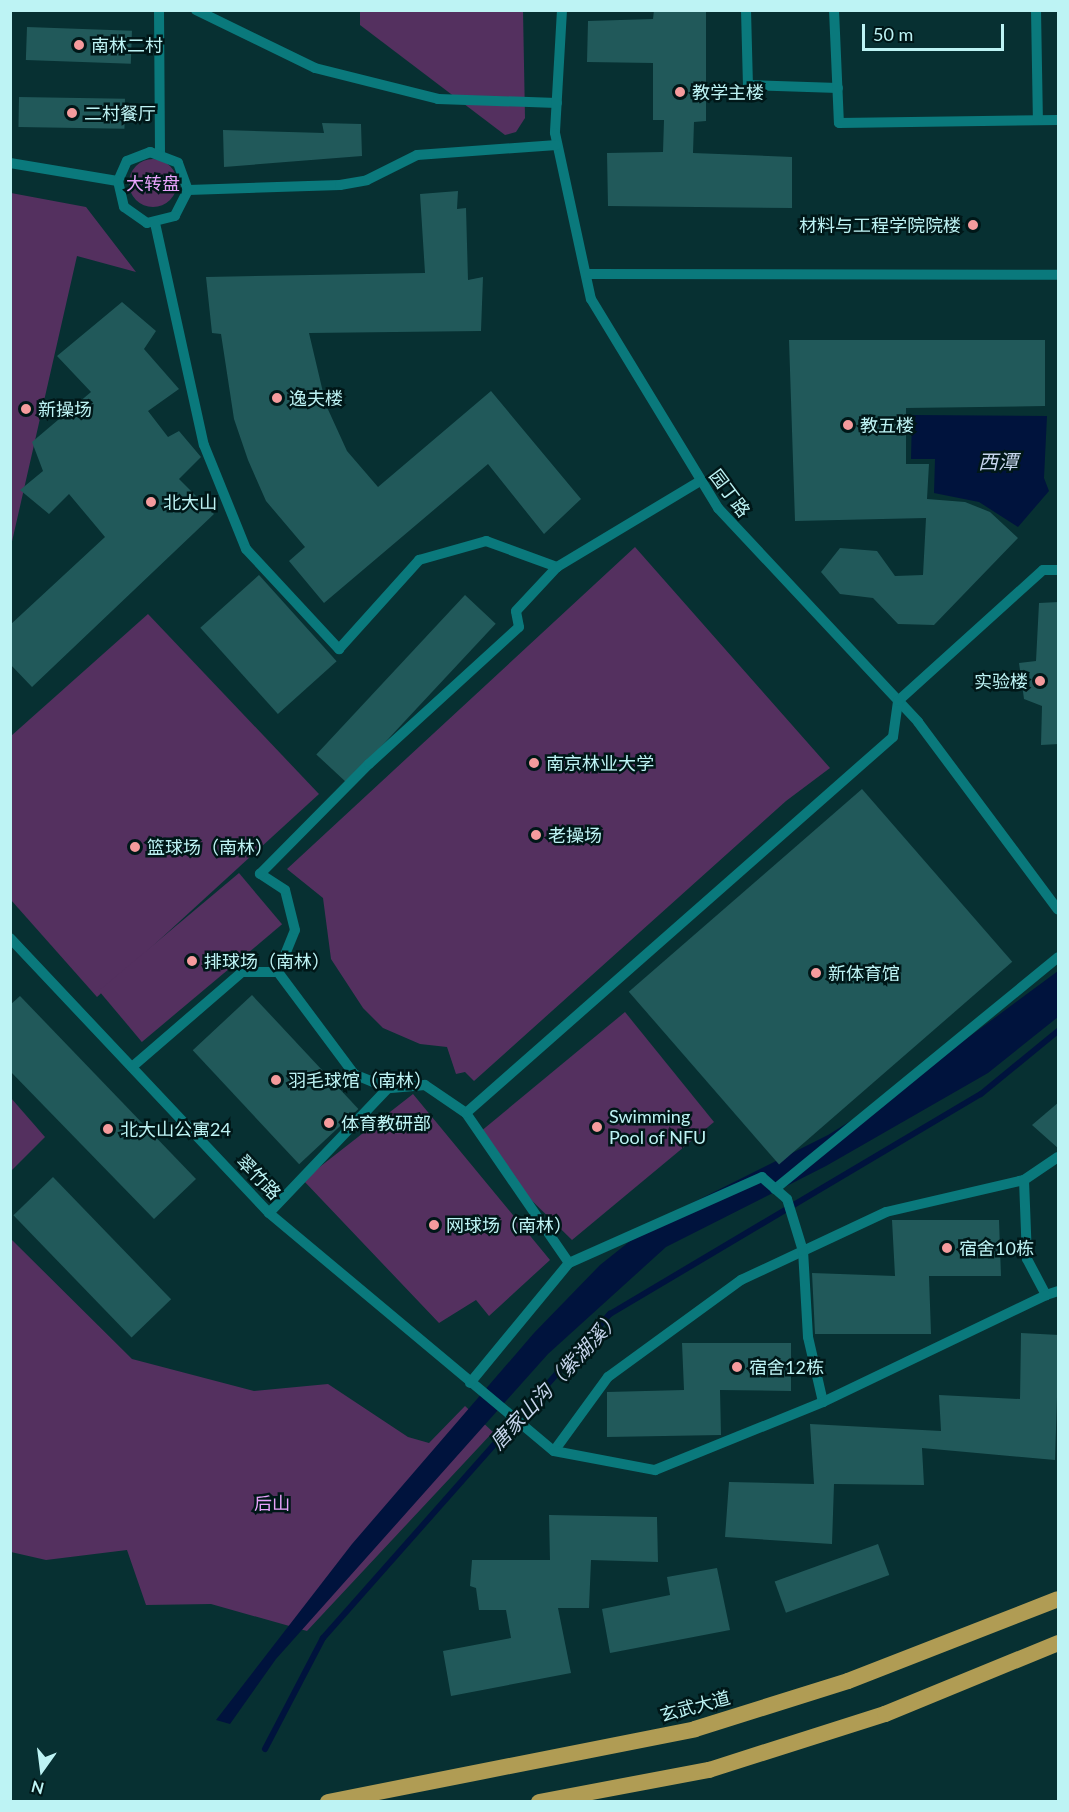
<!DOCTYPE html>
<meta charset="utf-8">
<style>
body{margin:0}
#map{position:relative;width:1069px;height:1812px;overflow:hidden;background:#073032;font-family:Lato,"Noto Sans SC",sans-serif}
div>[style]{position:absolute}
.green>*{inset:0;background:#54305f;transform-origin:0 0}
.round{border-radius:50%}
.water>*{inset:0;background:#00133d}
.stream>*{height:6px;margin:-3px;padding:0 3px;transform-origin:3px;border-radius:3px;background:#00133d}
.building>*{inset:0;background:#21595a;transform-origin:0 0}
.service>*{height:10px;margin:-5px;padding:0 5px;transform-origin:5px;border-radius:5px;background:#0a797c}
.trunk>*{height:16px;margin:-8px;padding:0 8px;transform-origin:8px;border-radius:8px;background:#b09c54}
.dots>*{width:16px;height:16px;translate:-50% -50%;box-sizing:border-box;border:3px solid #001718;border-radius:50%}
span{translate:-50% -50%;white-space:nowrap;text-align:center;line-height:1.15;-webkit-text-stroke:5px #001718;paint-order:stroke}
.poi-label{font-size:18px;color:#bdf3f4}
.left{translate:0 -50%;text-align:left}
.right{translate:-100% -50%;text-align:right}
.park-label{font-size:18px;color:#e7a3fb}
.street-label{font-size:18px;color:#bdf3f4}
.water-label{font-size:20px;color:#c6d5ec;font-style:italic}
.frame{position:absolute;inset:0;border:12px solid #bdf3f4;pointer-events:none}
.north{position:absolute;left:12px;top:1740px;width:60px;height:60px;-webkit-text-stroke:4px #001718;paint-order:stroke;rotate:194deg;font-size:16px;font-weight:700;line-height:24px;text-align:center;color:#bdf3f4}
.north::after{content:'';display:block;margin:auto;width:21px;height:27px;background:#bdf3f4;clip-path:polygon(50% 0,100% 100%,50% 72%,0 100%)}
.scale{position:absolute;left:862px;top:24px;width:142px;height:27px;box-sizing:border-box;border:3px solid #bdf3f4;border-top:0;padding-left:8px;font-size:18px;line-height:21px;white-space:nowrap;color:#bdf3f4;-webkit-text-stroke:4px #001718;paint-order:stroke}
</style>
<div id="map">
<div class="green">
<div style="clip-path:polygon(360px 11px,523px 11px,525px 118px,516px 132px,505px 135px,360px 25px)"></div>
<div class="round" style="left:129px;top:159px;width:48px;height:48px"></div>
<div style="clip-path:polygon(11px 193px,86px 207px,136px 272px,77px 256px,11px 546px)"></div>
<div style="clip-path:polygon(635px 547px,830px 768px,786px 801px,474px 1081px,465px 1072px,456px 1074px,447px 1047px,420px 1044px,383px 1028px,363px 1008px,331px 959px,323px 898px,287px 869px)"></div>
<div style="clip-path:polygon(148px 614px,319px 794px,97px 997px,11px 900px,11px 736px)"></div>
<div style="left:239px;top:873px;width:67px;height:183px;rotate:50deg"></div>
<div style="clip-path:polygon(625px 1012px,714px 1122px,572px 1240px,519px 1188px,480px 1132px)"></div>
<div style="clip-path:polygon(413px 1094px,550px 1260px,489px 1316px,476px 1300px,439px 1323px,303px 1180px)"></div>
<div style="clip-path:polygon(11px 1098px,45px 1137px,11px 1171px)"></div>
<div style="clip-path:polygon(10px 1238px,132px 1359px,254px 1391px,328px 1384px,408px 1437px,429px 1443px,465px 1406px,493px 1432px,307px 1631px,211px 1604px,146px 1605px,127px 1550px,46px 1560px,11px 1552px)"></div>
</div>
<div class="water">
<div style="clip-path:polygon(912px 415px,1047px 416px,1044px 478px,1049px 491px,1018px 527px,979px 502px,934px 493px,935px 459px,911px 459px)"></div>
<div style="clip-path:polygon(1058px 971px,1058px 1017px,988px 1073px,826px 1166px,666px 1247px,548px 1354px,276px 1659px,230px 1724px,216px 1720px,352px 1544px,534px 1333px,600px 1265px,654px 1222px,828px 1135px,881px 1102px)"></div>
</div>
<div class="stream">
<div style="left:265px;top:1749px;width:125px;rotate:-62.4deg"></div>
<div style="left:323px;top:1638px;width:433px;rotate:-48.5deg"></div>
<div style="left:610px;top:1314px;width:431px;rotate:-30.7deg"></div>
<div style="left:981px;top:1094px;width:99px;rotate:-39.3deg"></div>
</div>
<div class="building">
<div style="clip-path:polygon(654px 10px,706px 10px,706px 121px,694px 122px,693px 153px,792px 157px,792px 208px,608px 206px,607px 153px,663px 152px,664px 120px,653px 120px,653px 63px,587px 62px,588px 21px,653px 19px)"></div>
<div style="left:27px;top:27px;width:105px;height:33px;rotate:2deg"></div>
<div style="left:19px;top:97px;width:106px;height:30px;rotate:1deg"></div>
<div style="clip-path:polygon(322px 123px,361px 124px,362px 156px,224px 167px,223px 130px,324px 133px)"></div>
<div style="clip-path:polygon(458px 191px,457px 209px,466px 208px,468px 280px,483px 277px,481px 331px,309px 333px,326px 405px,347px 451px,378px 487px,491px 391px,581px 499px,544px 534px,488px 464px,324px 603px,289px 561px,305px 547px,266px 501px,248px 460px,234px 419px,221px 334px,212px 333px,206px 277px,425px 273px,420px 194px)"></div>
<div style="clip-path:polygon(122px 302px,156px 331px,144px 349px,179px 389px,148px 411px,168px 437px,179px 431px,201px 457px,179px 479px,214px 514px,32px 687px,10px 664px,10px 625px,105px 537px,69px 494px,49px 514px,20px 490px,43px 471px,32px 442px,91px 392px,57px 356px)"></div>
<div style="clip-path:polygon(789px 340px,1045px 340px,1045px 406px,906px 408px,906px 464px,929px 464px,927px 499px,965px 502px,990px 512px,1018px 538px,934px 625px,898px 624px,873px 598px,840px 594px,821px 572px,840px 548px,877px 551px,895px 576px,923px 575px,926px 518px,795px 521px)"></div>
<div style="left:259px;top:575px;width:116px;height:79px;rotate:48deg"></div>
<div style="left:465px;top:595px;width:42px;height:218px;rotate:43deg"></div>
<div style="clip-path:polygon(1059px 602px,1059px 744px,1041px 745px,1042px 706px,1024px 699px,1019px 663px,1036px 661px,1039px 603px)"></div>
<div style="left:862px;top:789px;width:229px;height:309px;rotate:49deg"></div>
<div style="left:252px;top:995px;width:156px;height:81px;rotate:47deg"></div>
<div style="clip-path:polygon(20px 996px,196px 1179px,154px 1219px,10px 1071px,10px 1005px)"></div>
<div style="clip-path:polygon(1059px 1102px,1059px 1149px,1032px 1125px)"></div>
<div style="left:53px;top:1177px;width:170px;height:55px;rotate:46deg"></div>
<div style="clip-path:polygon(892px 1220px,999px 1220px,1001px 1276px,929px 1276px,931px 1334px,815px 1334px,812px 1273px,895px 1276px)"></div>
<div style="clip-path:polygon(1021px 1333px,1059px 1335px,1055px 1460px,922px 1448px,924px 1485px,834px 1484px,832px 1544px,725px 1537px,729px 1482px,814px 1484px,810px 1424px,941px 1431px,939px 1395px,1020px 1399px)"></div>
<div style="clip-path:polygon(682px 1343px,791px 1343px,791px 1391px,720px 1390px,721px 1435px,607px 1437px,607px 1392px,684px 1390px)"></div>
<div style="clip-path:polygon(549px 1515px,657px 1517px,658px 1562px,591px 1560px,589px 1608px,558px 1608px,571px 1673px,451px 1696px,443px 1651px,511px 1638px,506px 1610px,479px 1610px,476px 1588px,470px 1586px,472px 1560px,550px 1560px)"></div>
<div style="left:878px;top:1544px;width:33px;height:110px;rotate:70deg"></div>
<div style="clip-path:polygon(717px 1568px,730px 1630px,610px 1653px,602px 1609px,670px 1595px,667px 1577px)"></div>
</div>
<div class="service">
<div style="left:159px;top:10px;width:144px;rotate:89.6deg"></div>
<div style="left:196px;top:10px;width:132px;rotate:26deg"></div>
<div style="left:315px;top:68px;width:127px;rotate:14.1deg"></div>
<div style="left:438px;top:99px;width:119px;rotate:1.9deg"></div>
<div style="left:562px;top:10px;width:123px;rotate:93.3deg"></div>
<div style="left:555px;top:133px;width:170px;rotate:77.8deg"></div>
<div style="left:591px;top:299px;width:245px;rotate:58.7deg"></div>
<div style="left:718px;top:508px;width:293px;rotate:46.9deg"></div>
<div style="left:918px;top:722px;width:234px;rotate:53.3deg"></div>
<div style="left:746px;top:10px;width:75px;rotate:88.5deg"></div>
<div style="left:748px;top:85px;width:90px;rotate:1.9deg"></div>
<div style="left:834px;top:10px;width:113px;rotate:87.5deg"></div>
<div style="left:839px;top:123px;width:219px;rotate:-0.8deg"></div>
<div style="left:1036px;top:10px;width:110px;rotate:89deg"></div>
<div style="left:10px;top:163px;width:109px;rotate:9.5deg"></div>
<div style="left:118px;top:181px;width:22px;rotate:-66deg"></div>
<div style="left:127px;top:161px;width:25px;rotate:-21deg"></div>
<div style="left:150px;top:152px;width:30px;rotate:21deg"></div>
<div style="left:178px;top:163px;width:29px;rotate:70deg"></div>
<div style="left:188px;top:190px;width:29px;rotate:117deg"></div>
<div style="left:175px;top:216px;width:29px;rotate:166deg"></div>
<div style="left:147px;top:223px;width:28px;rotate:-145deg"></div>
<div style="left:124px;top:207px;width:27px;rotate:-103deg"></div>
<div style="left:188px;top:190px;width:152px;rotate:-1.9deg"></div>
<div style="left:340px;top:185px;width:27px;rotate:-10deg"></div>
<div style="left:367px;top:180px;width:56px;rotate:-26.6deg"></div>
<div style="left:417px;top:155px;width:140px;rotate:-4.1deg"></div>
<div style="left:155px;top:223px;width:227px;rotate:77.6deg"></div>
<div style="left:204px;top:445px;width:112px;rotate:68deg"></div>
<div style="left:246px;top:549px;width:137px;rotate:47.1deg"></div>
<div style="left:339px;top:649px;width:120px;rotate:-48deg"></div>
<div style="left:419px;top:560px;width:70px;rotate:-15.8deg"></div>
<div style="left:486px;top:541px;width:76px;rotate:20.1deg"></div>
<div style="left:557px;top:567px;width:167px;rotate:-31deg"></div>
<div style="left:586px;top:274px;width:472px;rotate:0.1deg"></div>
<div style="left:10px;top:938px;width:378px;rotate:46.7deg"></div>
<div style="left:269px;top:1213px;width:371px;rotate:39.9deg"></div>
<div style="left:554px;top:1451px;width:92px;rotate:-53.9deg"></div>
<div style="left:608px;top:1377px;width:165px;rotate:-36.1deg"></div>
<div style="left:741px;top:1280px;width:160px;rotate:-25.1deg"></div>
<div style="left:886px;top:1212px;width:142px;rotate:-13.1deg"></div>
<div style="left:1024px;top:1180px;width:41px;rotate:-34.1deg"></div>
<div style="left:132px;top:1067px;width:145px;rotate:-40.8deg"></div>
<div style="left:242px;top:972px;width:36px"></div>
<div style="left:466px;top:1113px;width:50px;rotate:-145.7deg"></div>
<div style="left:425px;top:1085px;width:37px;rotate:175deg"></div>
<div style="left:388px;top:1088px;width:37px;rotate:-158deg"></div>
<div style="left:354px;top:1074px;width:127px;rotate:-126.7deg"></div>
<div style="left:278px;top:972px;width:45px;rotate:-68deg"></div>
<div style="left:295px;top:930px;width:41px;rotate:-104deg"></div>
<div style="left:285px;top:890px;width:30px;rotate:-147deg"></div>
<div style="left:260px;top:874px;width:155px;rotate:-45.3deg"></div>
<div style="left:369px;top:764px;width:203px;rotate:-42.4deg"></div>
<div style="left:519px;top:627px;width:16px;rotate:-101deg"></div>
<div style="left:516px;top:611px;width:60px;rotate:-47deg"></div>
<div style="left:1024px;top:1180px;width:79px;rotate:87.8deg"></div>
<div style="left:1027px;top:1259px;width:41px;rotate:62.2deg"></div>
<div style="left:1046px;top:1295px;width:13px;rotate:-18deg"></div>
<div style="left:775px;top:1189px;width:366px;rotate:-39.3deg"></div>
<div style="left:269px;top:1213px;width:173px;rotate:-46.4deg"></div>
<div style="left:470px;top:1383px;width:156px;rotate:-50.5deg"></div>
<div style="left:823px;top:1402px;width:67px;rotate:-103deg"></div>
<div style="left:808px;top:1337px;width:86px;rotate:-93.3deg"></div>
<div style="left:803px;top:1251px;width:54px;rotate:-107.1deg"></div>
<div style="left:787px;top:1199px;width:33px;rotate:-139deg"></div>
<div style="left:762px;top:1177px;width:211px;rotate:156deg"></div>
<div style="left:569px;top:1263px;width:182px;rotate:-124.5deg"></div>
<div style="left:466px;top:1113px;width:569px;rotate:-41.37deg"></div>
<div style="left:893px;top:737px;width:36px;rotate:-82deg"></div>
<div style="left:898px;top:701px;width:195px;rotate:-42.1deg"></div>
<div style="left:1043px;top:570px;width:15px"></div>
<div style="left:554px;top:1451px;width:103px;rotate:10.7deg"></div>
<div style="left:655px;top:1470px;width:181px;rotate:-22deg"></div>
<div style="left:823px;top:1402px;width:247px;rotate:-25.6deg"></div>
</div>
<div class="trunk">
<div style="left:328px;top:1802px;width:374px;rotate:-11.2deg"></div>
<div style="left:695px;top:1729px;width:160px;rotate:-17.4deg"></div>
<div style="left:848px;top:1681px;width:225px;rotate:-21.3deg"></div>
<div style="left:539px;top:1802px;width:173px;rotate:-10.7deg"></div>
<div style="left:709px;top:1770px;width:185px;rotate:-17.7deg"></div>
<div style="left:885px;top:1714px;width:187px;rotate:-22.3deg"></div>
</div>
<div class="dots">
<div style="left:79px;top:45px;background:#f59b9d"></div>
<div style="left:680px;top:92px;background:#f59b9d"></div>
<div style="left:72px;top:113px;background:#f59b9d"></div>
<div style="left:973px;top:225px;background:#f59b9d"></div>
<div style="left:277px;top:398px;background:#f59b9d"></div>
<div style="left:26px;top:409px;background:#f59b9d"></div>
<div style="left:848px;top:425px;background:#f59b9d"></div>
<div style="left:151px;top:502px;background:#f59b9d"></div>
<div style="left:1040px;top:681px;background:#f59b9d"></div>
<div style="left:534px;top:763px;background:#f59b9d"></div>
<div style="left:536px;top:835px;background:#f59b9d"></div>
<div style="left:135px;top:847px;background:#f59b9d"></div>
<div style="left:192px;top:961px;background:#f59b9d"></div>
<div style="left:816px;top:973px;background:#f59b9d"></div>
<div style="left:276px;top:1080px;background:#f59b9d"></div>
<div style="left:329px;top:1123px;background:#f59b9d"></div>
<div style="left:597px;top:1127px;background:#f59b9d"></div>
<div style="left:108px;top:1129px;background:#f59b9d"></div>
<div style="left:434px;top:1225px;background:#f59b9d"></div>
<div style="left:947px;top:1248px;background:#f59b9d"></div>
<div style="left:737px;top:1367px;background:#f59b9d"></div>
</div>
<div class="poi-label">
<span class="left" style="left:91px;top:45px">南林二村</span>
<span class="left" style="left:692px;top:92px">教学主楼</span>
<span class="left" style="left:84px;top:113px">二村餐厅</span>
<span class="right" style="left:961px;top:225px">材料与工程学院院楼</span>
<span class="left" style="left:289px;top:398px">逸夫楼</span>
<span class="left" style="left:38px;top:409px">新操场</span>
<span class="left" style="left:860px;top:425px">教五楼</span>
<span class="left" style="left:163px;top:502px">北大山</span>
<span class="right" style="left:1028px;top:681px">实验楼</span>
<span class="left" style="left:546px;top:763px">南京林业大学</span>
<span class="left" style="left:548px;top:835px">老操场</span>
<span class="left" style="left:147px;top:847px">篮球场（南林）</span>
<span class="left" style="left:204px;top:961px">排球场（南林）</span>
<span class="left" style="left:828px;top:973px">新体育馆</span>
<span class="left" style="left:288px;top:1080px">羽毛球馆（南林）</span>
<span class="left" style="left:609px;top:1127px">Swimming<br>Pool of NFU</span>
<span class="left" style="left:341px;top:1123px">体育教研部</span>
<span class="left" style="left:120px;top:1129px">北大山公寓24</span>
<span class="left" style="left:446px;top:1225px">网球场（南林）</span>
<span class="left" style="left:959px;top:1248px">宿舍10栋</span>
<span class="left" style="left:749px;top:1367px">宿舍12栋</span>
</div>
<div class="park-label">
<span style="left:153px;top:183px">大转盘</span>
<span style="left:272px;top:1503px">后山</span>
</div>
<div class="street-label">
<span style="left:730px;top:493px;rotate:53deg">园丁路</span>
<span style="left:259px;top:1177px;rotate:46deg">翠竹路</span>
<span style="left:695px;top:1706px;rotate:-15deg">玄武大道</span>
</div>
<div class="water-label">
<span style="left:998px;top:461px">西潭</span>
<span style="left:555px;top:1380px;rotate:-47deg">唐家山沟（紫湖溪）</span>
</div>
<div class="frame"></div>
<div class="north">N</div>
<div class="scale">50 m</div>
</div>
